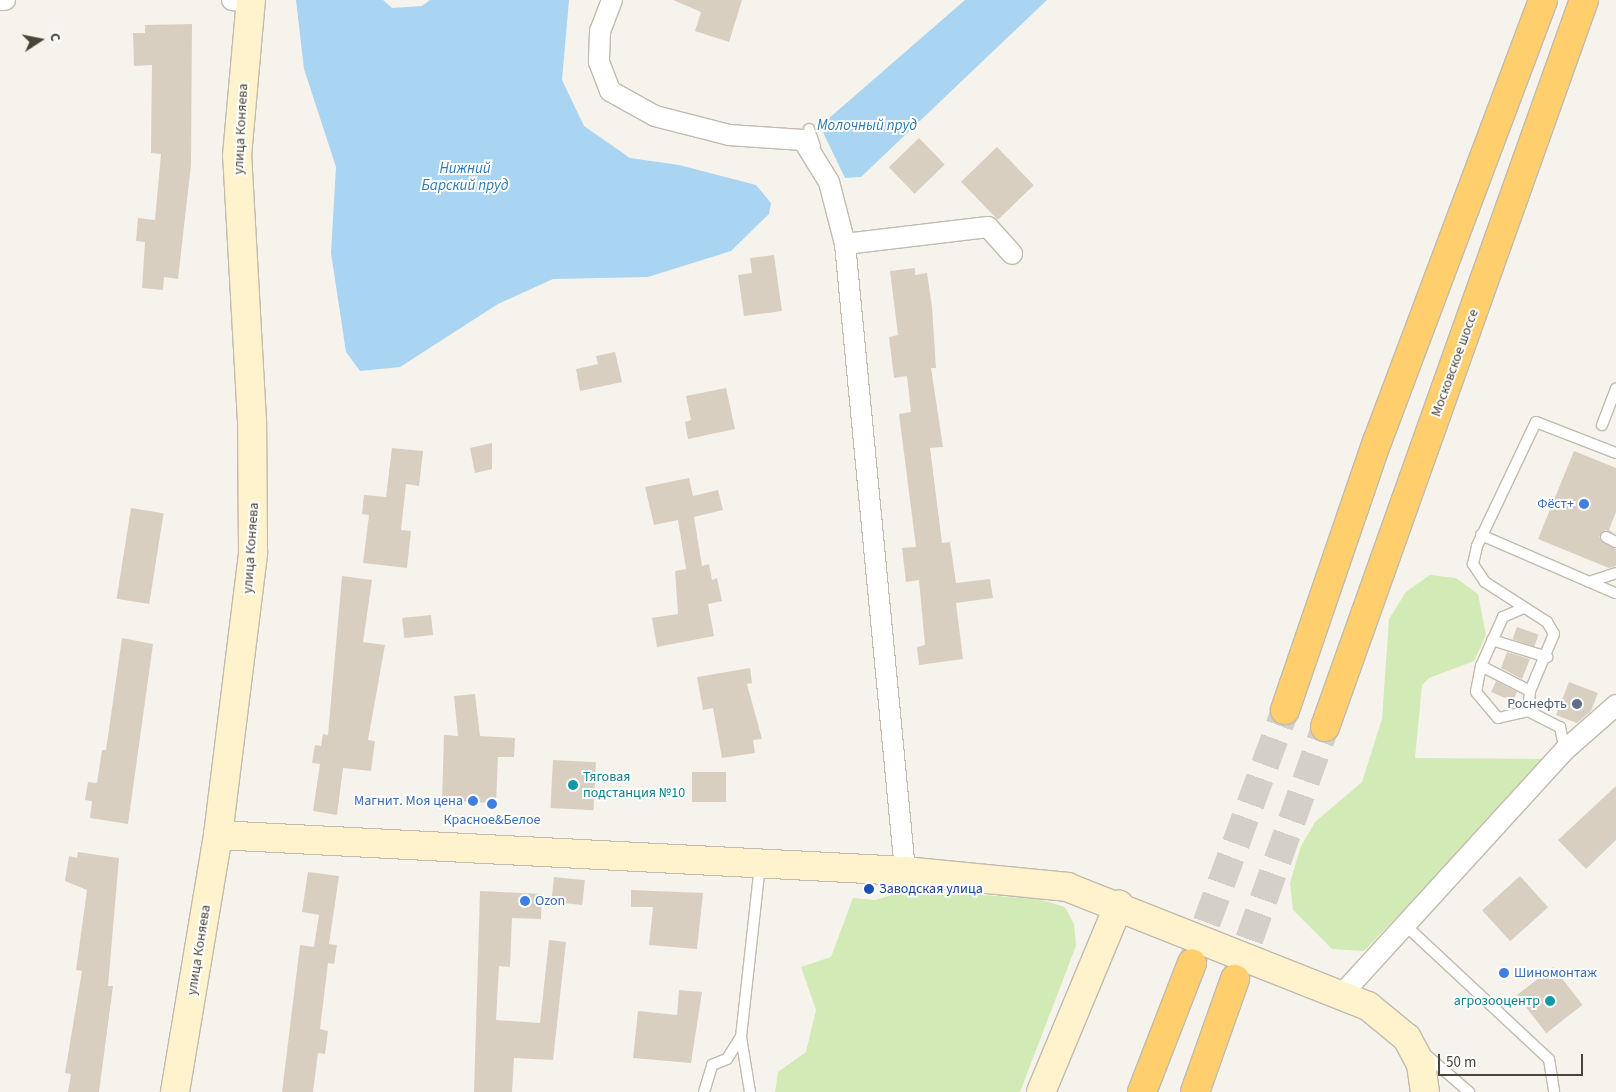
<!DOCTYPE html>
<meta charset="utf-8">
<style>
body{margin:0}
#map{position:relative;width:1616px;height:1092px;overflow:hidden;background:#f6f3ec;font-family:"Source Sans 3",sans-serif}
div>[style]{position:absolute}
.green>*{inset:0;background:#d2eab5}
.water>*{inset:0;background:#a9d4f2}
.building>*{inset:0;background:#d8cfc1;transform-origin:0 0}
.highway-tunnel>*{height:28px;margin-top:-14px;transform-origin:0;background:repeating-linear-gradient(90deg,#d4d0c8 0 28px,transparent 0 42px)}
.roads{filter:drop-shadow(1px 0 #c2bbae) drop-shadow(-1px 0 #c2bbae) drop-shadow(0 1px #c2bbae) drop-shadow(0 -1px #c2bbae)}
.lane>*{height:10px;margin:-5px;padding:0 5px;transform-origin:5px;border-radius:5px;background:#fff}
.street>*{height:20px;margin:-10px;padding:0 10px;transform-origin:10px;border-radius:10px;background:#fff}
.secondary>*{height:28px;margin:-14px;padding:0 14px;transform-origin:14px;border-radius:14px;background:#fff3cd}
.highway>*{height:28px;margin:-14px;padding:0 14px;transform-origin:14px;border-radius:14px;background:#ffcf6e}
.dots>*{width:14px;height:14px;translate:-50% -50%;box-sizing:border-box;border:2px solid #fff;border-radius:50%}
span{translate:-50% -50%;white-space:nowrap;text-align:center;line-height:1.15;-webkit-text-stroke:4px #fff;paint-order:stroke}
.street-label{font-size:14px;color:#4b4439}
.shop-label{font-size:14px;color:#366cbe}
.right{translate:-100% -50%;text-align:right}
.left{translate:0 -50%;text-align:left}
.service-label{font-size:14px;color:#4e5e75}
.culture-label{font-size:14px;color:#0d838f}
.transit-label{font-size:14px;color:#164399}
.water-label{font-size:15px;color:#2e7ab2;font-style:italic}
.north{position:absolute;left:15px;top:15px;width:50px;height:50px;-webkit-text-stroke:4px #fff;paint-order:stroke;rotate:79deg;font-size:14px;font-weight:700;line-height:20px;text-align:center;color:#4b4439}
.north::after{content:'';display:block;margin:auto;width:18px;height:22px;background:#4b4439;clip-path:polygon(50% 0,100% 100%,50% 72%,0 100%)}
.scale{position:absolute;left:1438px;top:1054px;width:145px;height:22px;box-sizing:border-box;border:2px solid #4b4439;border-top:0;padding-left:6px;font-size:15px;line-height:18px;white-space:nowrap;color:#4b4439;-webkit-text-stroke:4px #fff;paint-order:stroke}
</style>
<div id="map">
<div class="green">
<div style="clip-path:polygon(1430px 575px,1456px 578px,1478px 594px,1486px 635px,1474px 661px,1429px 678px,1422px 685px,1415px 758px,1550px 759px,1364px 951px,1332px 949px,1293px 910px,1290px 883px,1301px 846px,1315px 822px,1362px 782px,1382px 719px,1389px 619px,1406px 592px)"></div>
<div style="clip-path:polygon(908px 890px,1038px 899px,1065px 907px,1074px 924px,1076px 946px,1020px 1092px,775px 1092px,778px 1072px,806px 1052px,816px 1010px,801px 967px,831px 957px,853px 898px,875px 900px)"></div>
</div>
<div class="water">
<div style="clip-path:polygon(296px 0,383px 0,392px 8px,422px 6px,430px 0,569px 0,562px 80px,584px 126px,630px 158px,679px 165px,756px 185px,771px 203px,769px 214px,731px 251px,648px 277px,553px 279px,498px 304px,400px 367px,360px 371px,346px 352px,331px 253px,336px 167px,304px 69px)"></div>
<div style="clip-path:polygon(965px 0,1047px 0,861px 177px,845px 178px,820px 126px)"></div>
</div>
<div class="building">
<div style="clip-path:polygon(673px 0,742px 0,729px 42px,695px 31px,701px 12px)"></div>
<div style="clip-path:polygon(192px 24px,191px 165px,178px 279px,164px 277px,163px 290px,142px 288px,145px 242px,136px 241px,138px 218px,155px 220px,161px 154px,151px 153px,152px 65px,134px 66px,133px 33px,145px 33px,145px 25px)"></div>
<div style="left:919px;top:138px;width:37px;height:42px;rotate:46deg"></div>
<div style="left:997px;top:147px;width:53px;height:50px;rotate:46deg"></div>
<div style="clip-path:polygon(774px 255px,782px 311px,744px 316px,738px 275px,752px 273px,750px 258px)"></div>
<div style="clip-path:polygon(915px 268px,915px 275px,927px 273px,932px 307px,936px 368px,931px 368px,943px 447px,930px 448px,942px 543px,950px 542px,956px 583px,990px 579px,993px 598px,956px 603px,963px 659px,919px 665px,917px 647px,925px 645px,919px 580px,906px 582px,902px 548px,916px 547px,899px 414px,911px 412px,907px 376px,894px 378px,889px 337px,898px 335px,890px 271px)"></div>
<div style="clip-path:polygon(615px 352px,622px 382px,580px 391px,576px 369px,598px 364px,596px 356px)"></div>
<div style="clip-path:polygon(726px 388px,735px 429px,688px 439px,685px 422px,691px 420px,686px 396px)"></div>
<div style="clip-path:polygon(492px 443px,492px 469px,475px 473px,470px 448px)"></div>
<div style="clip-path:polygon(392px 448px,423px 451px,419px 486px,406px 484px,401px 530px,411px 531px,407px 568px,363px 563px,369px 515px,362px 514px,364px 495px,386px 497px)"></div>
<div style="clip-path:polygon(1574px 451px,1616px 468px,1616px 512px,1609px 530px,1616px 534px,1605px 530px,1599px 537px,1616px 549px,1616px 566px,1609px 568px,1538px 539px)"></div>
<div style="clip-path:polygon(689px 478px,693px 496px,718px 490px,723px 510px,694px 517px,702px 566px,709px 564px,712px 580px,717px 578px,722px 601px,708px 604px,714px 636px,657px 647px,652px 618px,678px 614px,675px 571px,686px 569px,678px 520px,654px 525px,645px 487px)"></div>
<div style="left:131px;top:508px;width:33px;height:92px;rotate:9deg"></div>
<div style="clip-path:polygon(342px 576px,372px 580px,363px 642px,385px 645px,368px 740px,375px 741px,371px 771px,343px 768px,337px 815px,313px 811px,320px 764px,312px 763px,315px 745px,321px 746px,323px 734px,328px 735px)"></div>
<div style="left:431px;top:615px;width:20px;height:29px;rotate:84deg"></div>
<div style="left:1517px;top:627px;width:23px;height:13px;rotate:20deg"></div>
<div style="clip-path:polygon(122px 638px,153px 644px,128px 824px,90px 818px,92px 801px,85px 800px,88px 782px,97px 783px,102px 750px,106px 750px)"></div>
<div style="clip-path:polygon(1507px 652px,1530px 659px,1522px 679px,1501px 668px)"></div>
<div style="clip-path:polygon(750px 668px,752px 683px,747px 684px,762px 739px,753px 740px,755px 753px,722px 758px,713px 708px,703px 710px,697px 677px)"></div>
<div style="clip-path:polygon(1496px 681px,1517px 692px,1513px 701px,1491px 692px)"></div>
<div style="clip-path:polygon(1569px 682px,1598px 693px,1591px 711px,1577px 723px,1556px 715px)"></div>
<div style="clip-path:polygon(475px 694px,480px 736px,515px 738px,514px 757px,498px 757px,496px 803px,442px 801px,444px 735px,458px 736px,454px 696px)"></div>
<div style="left:553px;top:760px;width:43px;height:48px;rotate:3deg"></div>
<div style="left:692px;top:772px;width:34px;height:30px"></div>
<div style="clip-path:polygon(1616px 786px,1616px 840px,1586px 869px,1558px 840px)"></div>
<div style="clip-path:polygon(78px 852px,119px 858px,108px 986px,113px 986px,99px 1092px,68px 1092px,71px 1074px,65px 1073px,82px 971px,76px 970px,87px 890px,65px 881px,69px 856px,77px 858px)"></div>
<div style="clip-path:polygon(308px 872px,339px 876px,329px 944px,337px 945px,334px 964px,328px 963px,320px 1029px,328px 1031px,325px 1054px,318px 1053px,313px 1092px,282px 1092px,300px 945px,314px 947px,319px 915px,302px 912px)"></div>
<div style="left:1520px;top:876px;width:42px;height:51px;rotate:48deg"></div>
<div style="left:554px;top:877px;width:31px;height:25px;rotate:6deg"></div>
<div style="clip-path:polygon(631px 890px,703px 893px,697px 949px,649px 945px,653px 907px,631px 907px)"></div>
<div style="clip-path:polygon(480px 891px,542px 894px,541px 919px,512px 918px,510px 967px,499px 966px,496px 1020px,540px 1023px,549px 940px,566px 942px,553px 1060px,514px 1058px,512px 1092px,474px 1092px)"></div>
<div style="left:1553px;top:967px;width:48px;height:46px;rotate:52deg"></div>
<div style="clip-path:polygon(679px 990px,702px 992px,691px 1063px,633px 1058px,638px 1011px,677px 1015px)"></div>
</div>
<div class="highway-tunnel">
<div style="left:1192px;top:962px;width:269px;rotate:-69.7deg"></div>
<div style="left:1235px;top:979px;width:268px;rotate:-70.3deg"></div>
</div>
<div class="roads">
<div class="lane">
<div style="left:809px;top:129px;width:18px;rotate:71deg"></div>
<div style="left:1602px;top:425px;width:39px;rotate:-69deg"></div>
<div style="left:1481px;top:535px;width:146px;rotate:23.4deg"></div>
<div style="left:1606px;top:537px;width:11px;rotate:27deg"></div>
<div style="left:1589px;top:582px;width:28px;rotate:-18deg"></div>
<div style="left:1524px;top:608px;width:23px;rotate:157deg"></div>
<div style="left:1503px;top:617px;width:54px;rotate:114.2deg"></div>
<div style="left:1481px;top:666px;width:26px;rotate:101deg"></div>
<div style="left:1476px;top:692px;width:34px;rotate:50deg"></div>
<div style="left:1498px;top:718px;width:31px;rotate:-13deg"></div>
<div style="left:1528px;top:711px;width:36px;rotate:27deg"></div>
<div style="left:1560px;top:727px;width:24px;rotate:78deg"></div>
<div style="left:1492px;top:640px;width:58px;rotate:17.2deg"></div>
<div style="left:1481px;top:666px;width:55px;rotate:27deg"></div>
<div style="left:1528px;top:711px;width:20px;rotate:-84deg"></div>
<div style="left:1530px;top:691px;width:62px;rotate:-67.2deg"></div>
<div style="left:1554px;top:634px;width:14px;rotate:-120deg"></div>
<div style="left:1547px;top:622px;width:74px;rotate:-147.2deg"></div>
<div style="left:1485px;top:582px;width:22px;rotate:-124deg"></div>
<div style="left:1473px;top:564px;width:18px;rotate:-77deg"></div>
<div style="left:1477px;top:546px;width:137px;rotate:-64.6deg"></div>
<div style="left:1536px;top:422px;width:86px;rotate:21.2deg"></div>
<div style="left:1404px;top:924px;width:198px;rotate:43deg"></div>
<div style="left:1549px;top:1059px;width:33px;rotate:81deg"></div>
<div style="left:1424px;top:1053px;width:60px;rotate:40.9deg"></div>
<div style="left:704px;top:1092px;width:28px;rotate:-73deg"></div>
<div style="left:712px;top:1065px;width:16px;rotate:-22deg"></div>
<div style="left:727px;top:1059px;width:26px;rotate:-58deg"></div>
<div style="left:750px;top:1092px;width:56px;rotate:-99.3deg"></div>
<div style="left:741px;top:1037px;width:173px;rotate:-83.7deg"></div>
</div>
<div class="street">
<div style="left:0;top:0;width:5px"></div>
<div style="left:232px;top:0;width:19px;rotate:6deg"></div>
<div style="left:612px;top:0;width:33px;rotate:111deg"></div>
<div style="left:600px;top:31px;width:31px;rotate:92deg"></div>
<div style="left:599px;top:62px;width:31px;rotate:69deg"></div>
<div style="left:610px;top:91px;width:51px;rotate:29.1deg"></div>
<div style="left:655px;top:116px;width:76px;rotate:14.4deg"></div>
<div style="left:729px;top:135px;width:74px;rotate:3.9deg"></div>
<div style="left:803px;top:140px;width:49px;rotate:58.2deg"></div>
<div style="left:829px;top:182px;width:64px;rotate:75.5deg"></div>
<div style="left:845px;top:244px;width:630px;rotate:84.53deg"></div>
<div style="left:845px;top:244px;width:144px;rotate:-6.8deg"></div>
<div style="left:988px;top:227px;width:36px;rotate:48deg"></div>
<div style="left:1343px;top:993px;width:329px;rotate:-47.6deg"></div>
<div style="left:1565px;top:750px;width:68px;rotate:-41.4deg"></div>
</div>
<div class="secondary">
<div style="left:218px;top:835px;width:688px;rotate:3deg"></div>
<div style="left:905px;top:871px;width:163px;rotate:5.6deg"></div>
<div style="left:1067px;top:887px;width:324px;rotate:21.6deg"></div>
<div style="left:1368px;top:1006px;width:50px;rotate:39.4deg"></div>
<div style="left:1407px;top:1038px;width:30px;rotate:62deg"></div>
<div style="left:1421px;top:1064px;width:28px;rotate:82deg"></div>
<div style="left:175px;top:1092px;width:261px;rotate:-80.5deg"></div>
<div style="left:218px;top:835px;width:285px;rotate:-82.9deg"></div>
<div style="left:253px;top:552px;width:131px;rotate:-90.4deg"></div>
<div style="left:252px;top:421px;width:265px;rotate:-93.2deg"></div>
<div style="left:237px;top:156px;width:157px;rotate:-84.9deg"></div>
<div style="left:1041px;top:1092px;width:203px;rotate:-67.4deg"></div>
</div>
<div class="highway">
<div style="left:1285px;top:710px;width:283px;rotate:-71.1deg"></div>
<div style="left:1377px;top:442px;width:472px;rotate:-69.4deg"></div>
<div style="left:1325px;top:727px;width:772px;rotate:-70.39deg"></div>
<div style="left:1142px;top:1092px;width:138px;rotate:-68.8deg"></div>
<div style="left:1195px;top:1092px;width:120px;rotate:-70.5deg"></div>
</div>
</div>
<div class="dots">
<div style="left:1584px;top:504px;background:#3f7fe0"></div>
<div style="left:1577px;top:704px;background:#5c6f8a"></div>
<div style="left:573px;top:785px;background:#0f9aa8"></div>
<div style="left:473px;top:801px;background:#3f7fe0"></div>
<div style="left:492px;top:804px;background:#3f7fe0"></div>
<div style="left:869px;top:889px;background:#1a4fb4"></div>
<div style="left:525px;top:901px;background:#3f7fe0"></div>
<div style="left:1504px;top:973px;background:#3f7fe0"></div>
<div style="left:1550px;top:1001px;background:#0f9aa8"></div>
</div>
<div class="street-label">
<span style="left:241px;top:129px;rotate:-87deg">улица Коняева</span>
<span style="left:1455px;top:363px;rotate:-70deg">Московское шоссе</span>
<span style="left:251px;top:548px;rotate:-86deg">улица Коняева</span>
<span style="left:199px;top:950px;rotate:-81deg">улица Коняева</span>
</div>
<div class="shop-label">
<span class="right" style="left:1574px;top:504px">Фёст+</span>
<span class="right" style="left:463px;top:801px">Магнит. Моя цена</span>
<span style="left:492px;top:820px">Красное&amp;Белое</span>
<span class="left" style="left:535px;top:901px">Ozon</span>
<span class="left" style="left:1514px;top:973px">Шиномонтаж</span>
</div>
<div class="service-label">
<span class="right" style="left:1567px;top:704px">Роснефть</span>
</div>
<div class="culture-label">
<span class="left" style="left:583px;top:785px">Тяговая<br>подстанция №10</span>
<span class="right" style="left:1540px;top:1001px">агрозооцентр</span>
</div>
<div class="transit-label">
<span class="left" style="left:879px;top:889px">Заводская улица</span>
</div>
<div class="water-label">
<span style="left:867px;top:126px">Молочный пруд</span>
<span style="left:465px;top:177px">Нижний<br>Барский пруд</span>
</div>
<div class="north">С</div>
<div class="scale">50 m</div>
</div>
